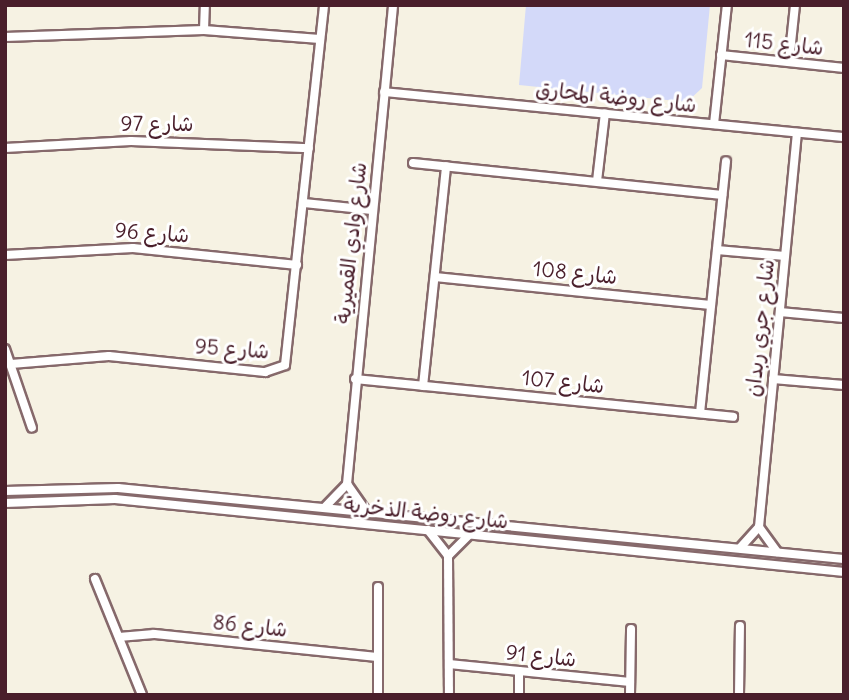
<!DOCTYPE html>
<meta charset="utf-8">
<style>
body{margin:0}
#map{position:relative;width:849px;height:700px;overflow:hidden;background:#f6f2e3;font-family:Delius,"Playpen Sans Arabic",sans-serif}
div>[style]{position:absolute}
.built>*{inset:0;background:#d3d9f9}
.roads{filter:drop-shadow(2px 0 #86696b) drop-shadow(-2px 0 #86696b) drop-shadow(0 2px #86696b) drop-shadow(0 -2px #86696b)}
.minor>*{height:8px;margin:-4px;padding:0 4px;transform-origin:4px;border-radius:4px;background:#fff}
span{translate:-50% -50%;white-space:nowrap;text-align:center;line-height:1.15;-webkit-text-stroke:6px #fff;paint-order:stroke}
.street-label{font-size:21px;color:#4a1f2b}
.frame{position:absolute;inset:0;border:7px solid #4a1f2b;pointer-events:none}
</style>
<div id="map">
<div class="built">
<div style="clip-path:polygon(526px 5px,710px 5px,702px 88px,687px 102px,519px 85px)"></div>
</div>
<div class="roads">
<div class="minor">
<div style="left:204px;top:30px;width:25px;rotate:-88deg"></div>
<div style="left:5px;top:37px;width:199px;rotate:-2deg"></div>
<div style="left:204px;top:30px;width:116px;rotate:4.4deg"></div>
<div style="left:721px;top:55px;width:124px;rotate:6deg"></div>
<div style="left:789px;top:62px;width:57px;rotate:-84deg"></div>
<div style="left:384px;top:92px;width:462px;rotate:5.6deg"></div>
<div style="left:714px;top:124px;width:120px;rotate:-83.8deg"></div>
<div style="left:5px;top:148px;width:126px;rotate:-3.2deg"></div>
<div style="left:131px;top:141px;width:178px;rotate:2.3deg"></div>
<div style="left:413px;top:163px;width:311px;rotate:5.9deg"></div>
<div style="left:597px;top:181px;width:68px;rotate:-83.3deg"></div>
<div style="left:304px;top:203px;width:68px;rotate:5.9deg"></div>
<div style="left:717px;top:250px;width:68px;rotate:5deg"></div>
<div style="left:5px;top:255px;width:128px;rotate:-3.1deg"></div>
<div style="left:133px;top:248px;width:165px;rotate:5.9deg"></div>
<div style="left:435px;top:277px;width:277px;rotate:5.8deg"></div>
<div style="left:780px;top:312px;width:64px;rotate:5.4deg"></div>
<div style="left:5px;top:349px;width:83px;rotate:71.1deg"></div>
<div style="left:11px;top:364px;width:98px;rotate:-4.7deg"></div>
<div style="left:109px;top:356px;width:157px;rotate:5.9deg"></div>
<div style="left:265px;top:372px;width:21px;rotate:-19deg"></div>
<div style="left:285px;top:365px;width:362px;rotate:-83.8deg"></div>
<div style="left:355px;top:379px;width:380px;rotate:5.7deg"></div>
<div style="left:773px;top:379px;width:71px;rotate:4.8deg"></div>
<div style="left:423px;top:386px;width:221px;rotate:-84deg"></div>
<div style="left:700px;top:413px;width:253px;rotate:-84.1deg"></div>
<div style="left:5px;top:491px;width:113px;rotate:-1.5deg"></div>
<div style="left:118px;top:488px;width:729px;rotate:5.59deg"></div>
<div style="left:5px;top:503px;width:110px;rotate:-2.1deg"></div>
<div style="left:115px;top:499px;width:733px;rotate:5.72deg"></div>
<div style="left:325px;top:507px;width:32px;rotate:-46deg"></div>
<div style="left:366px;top:511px;width:33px;rotate:-125deg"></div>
<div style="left:347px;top:484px;width:481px;rotate:-84.5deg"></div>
<div style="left:759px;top:527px;width:31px;rotate:54deg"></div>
<div style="left:428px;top:530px;width:33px;rotate:52deg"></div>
<div style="left:448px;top:556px;width:139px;rotate:89.6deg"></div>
<div style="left:740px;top:548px;width:28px;rotate:-48deg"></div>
<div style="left:759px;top:527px;width:396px;rotate:-84.5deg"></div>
<div style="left:448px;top:556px;width:30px;rotate:-45deg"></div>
<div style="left:95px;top:579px;width:125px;rotate:67.9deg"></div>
<div style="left:119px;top:637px;width:35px;rotate:-5deg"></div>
<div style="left:154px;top:634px;width:225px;rotate:5.9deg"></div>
<div style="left:449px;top:664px;width:182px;rotate:5.7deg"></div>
<div style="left:378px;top:695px;width:108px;rotate:-90deg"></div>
<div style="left:519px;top:695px;width:24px;rotate:-90deg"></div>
<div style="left:630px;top:695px;width:66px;rotate:-89.1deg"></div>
<div style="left:739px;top:695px;width:69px;rotate:-89.2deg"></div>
</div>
</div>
<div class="street-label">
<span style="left:784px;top:44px;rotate:6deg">شارع 115</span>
<span style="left:616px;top:97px;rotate:6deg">شارع روضة المحارق</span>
<span style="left:157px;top:124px">شارع 97</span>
<span style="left:152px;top:233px;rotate:4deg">شارع 96</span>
<span style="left:351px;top:243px;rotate:-84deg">شارع وادي القميرية</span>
<span style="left:575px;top:273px;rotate:6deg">شارع 108</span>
<span style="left:760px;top:328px;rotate:-84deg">شارع جري ربدان</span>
<span style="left:232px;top:349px;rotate:4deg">شارع 95</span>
<span style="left:563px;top:382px;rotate:6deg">شارع 107</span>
<span style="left:426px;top:513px;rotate:6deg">شارع روضة الذخرية</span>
<span style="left:250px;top:626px;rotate:6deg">شارع 86</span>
<span style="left:541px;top:656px;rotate:6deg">شارع 91</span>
</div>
<div class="frame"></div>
</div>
